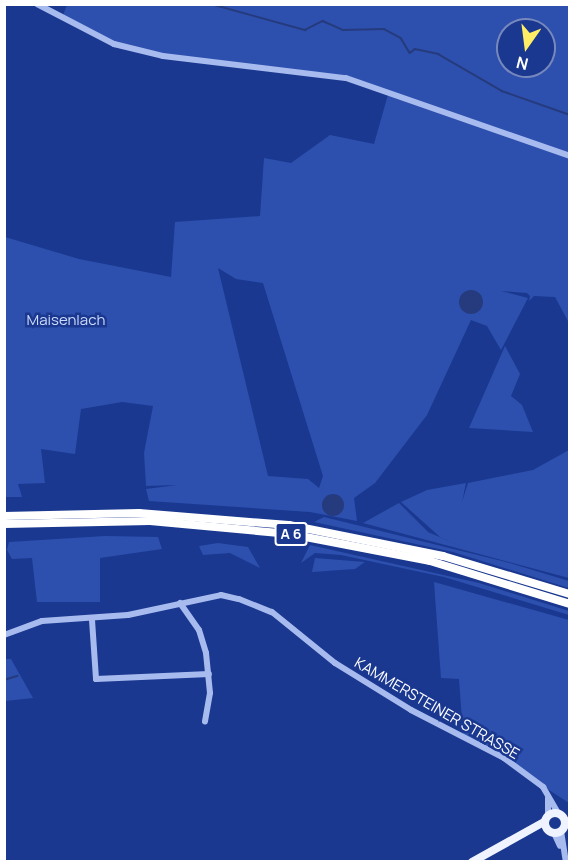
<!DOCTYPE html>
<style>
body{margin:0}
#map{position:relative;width:574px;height:866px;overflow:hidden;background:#1a3890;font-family:Manrope,sans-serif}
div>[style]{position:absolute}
.green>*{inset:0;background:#2d50ae}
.water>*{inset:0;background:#253b7d}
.round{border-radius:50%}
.stream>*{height:1.5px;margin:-0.75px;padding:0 0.75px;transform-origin:0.75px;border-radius:0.75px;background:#253b7d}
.minor>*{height:6px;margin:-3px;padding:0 3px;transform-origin:3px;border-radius:3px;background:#a8bbef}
.major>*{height:8px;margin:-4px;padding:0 4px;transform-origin:4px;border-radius:4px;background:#eff3ff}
.major>.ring{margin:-4px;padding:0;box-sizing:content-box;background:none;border:8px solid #eff3ff;border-radius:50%}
.highway>*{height:8px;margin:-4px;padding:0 4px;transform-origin:4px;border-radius:4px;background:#fff}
span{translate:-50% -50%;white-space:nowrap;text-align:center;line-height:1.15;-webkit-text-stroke:5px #1a3890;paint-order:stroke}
.shield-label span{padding:2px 4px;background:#1a3890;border:2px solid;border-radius:4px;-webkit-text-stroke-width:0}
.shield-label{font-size:14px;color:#fff;font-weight:700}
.park-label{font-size:15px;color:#cedafa}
.street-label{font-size:15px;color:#fff}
.frame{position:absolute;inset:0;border:6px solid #fff;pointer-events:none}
.north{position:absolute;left:496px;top:18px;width:60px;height:60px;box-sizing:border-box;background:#1a3890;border:2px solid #7688bc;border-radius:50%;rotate:194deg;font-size:16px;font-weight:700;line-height:24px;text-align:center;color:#fff}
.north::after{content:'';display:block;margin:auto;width:21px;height:27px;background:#ffee65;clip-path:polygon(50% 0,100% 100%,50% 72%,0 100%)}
</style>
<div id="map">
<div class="green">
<div style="clip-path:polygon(evenodd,67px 5px,569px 5px,569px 323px,555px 297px,534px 296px,529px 301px,530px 296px,527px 293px,501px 291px,528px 298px,501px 350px,487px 326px,471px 320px,427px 415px,375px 483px,354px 498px,357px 521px,310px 512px,149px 501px,146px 489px,177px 485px,146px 486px,144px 453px,153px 406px,122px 402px,81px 409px,75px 454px,41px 449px,45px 483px,18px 484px,22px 497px,5px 497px,5px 237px,79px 259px,171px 277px,175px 222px,260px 216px,264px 158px,291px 163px,330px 135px,374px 144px,389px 91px,363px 81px,152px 55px,100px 39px,62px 18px,67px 5px,508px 30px,544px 30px,544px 66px,508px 66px,508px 30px,67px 5px,218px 268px,236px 279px,263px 283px,323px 476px,319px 488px,308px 479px,268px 476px,218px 268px)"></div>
<div style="clip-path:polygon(505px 346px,520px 374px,511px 396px,522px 405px,533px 432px,469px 428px)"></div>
<div style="clip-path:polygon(569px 450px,569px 578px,363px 523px,399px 503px,428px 532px,460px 546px,440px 537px,401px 502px,427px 490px,466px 483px,462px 502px,468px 483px,533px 470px)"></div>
<div style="clip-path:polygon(324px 517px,506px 562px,569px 581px,569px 588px,453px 552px,314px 522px)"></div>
<div style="clip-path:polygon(105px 536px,158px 537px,162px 549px,100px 558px,100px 602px,37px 602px,32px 558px,12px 559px,7px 550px,9px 542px)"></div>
<div style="clip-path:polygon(218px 543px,248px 547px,260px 568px,230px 553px,203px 555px,199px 546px)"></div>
<div style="clip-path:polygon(310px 545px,479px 583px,569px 611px,569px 615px,444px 577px,341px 555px,315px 553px,301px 563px)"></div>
<div style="clip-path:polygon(315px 558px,365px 562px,355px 569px,312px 572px)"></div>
<div style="clip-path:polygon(434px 582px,569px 620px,569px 803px,463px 734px,459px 679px,441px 678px)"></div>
<div style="clip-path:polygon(5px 659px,11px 659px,33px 698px,5px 701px)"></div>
</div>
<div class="water">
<div class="round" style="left:459px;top:290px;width:24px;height:24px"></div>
<div class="round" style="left:322px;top:494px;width:22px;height:22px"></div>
</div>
<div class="stream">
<div style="left:211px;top:4px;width:98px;rotate:15.5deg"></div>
<div style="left:305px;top:30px;width:20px;rotate:-27deg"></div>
<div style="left:323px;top:21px;width:22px;rotate:24deg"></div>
<div style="left:343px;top:30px;width:41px;rotate:-1.4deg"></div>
<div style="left:384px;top:29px;width:19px;rotate:28deg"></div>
<div style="left:401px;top:38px;width:17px;rotate:59deg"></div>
<div style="left:410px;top:53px;width:6px;rotate:-39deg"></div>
<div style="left:415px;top:49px;width:24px;rotate:12deg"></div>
<div style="left:438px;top:54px;width:74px;rotate:30deg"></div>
<div style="left:502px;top:91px;width:72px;rotate:19.4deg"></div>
<div style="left:4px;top:680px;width:14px;rotate:-17deg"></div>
</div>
<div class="minor">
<div style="left:37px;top:4px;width:87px;rotate:27.5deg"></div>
<div style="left:114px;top:44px;width:50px;rotate:13.8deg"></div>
<div style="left:163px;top:56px;width:184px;rotate:6.9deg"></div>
<div style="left:346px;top:78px;width:237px;rotate:19.2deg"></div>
<div style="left:180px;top:603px;width:33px;rotate:55deg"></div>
<div style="left:199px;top:630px;width:24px;rotate:73deg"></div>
<div style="left:206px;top:653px;width:40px;rotate:84.3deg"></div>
<div style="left:210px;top:693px;width:29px;rotate:100deg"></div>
<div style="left:92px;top:620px;width:59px;rotate:86.1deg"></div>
<div style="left:96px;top:679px;width:113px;rotate:-2.5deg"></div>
<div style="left:4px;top:635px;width:40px;rotate:-20.2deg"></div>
<div style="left:42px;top:621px;width:86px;rotate:-4deg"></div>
<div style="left:128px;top:615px;width:95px;rotate:-12.1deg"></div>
<div style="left:221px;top:595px;width:18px;rotate:13deg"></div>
<div style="left:239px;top:599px;width:35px;rotate:22deg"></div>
<div style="left:272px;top:612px;width:81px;rotate:39deg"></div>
<div style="left:335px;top:663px;width:89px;rotate:31.7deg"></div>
<div style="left:411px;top:710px;width:105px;rotate:27.3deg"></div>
<div style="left:504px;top:758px;width:49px;rotate:36.6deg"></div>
<div style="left:543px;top:787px;width:30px;rotate:60deg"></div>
<div style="left:548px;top:815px;width:17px;rotate:-90deg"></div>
<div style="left:561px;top:831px;width:31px;rotate:81deg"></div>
<div style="left:554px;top:833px;width:14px;rotate:65deg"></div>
</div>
<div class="major">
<div class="ring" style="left:545px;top:813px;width:12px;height:12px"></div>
<div style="left:472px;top:862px;width:82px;rotate:-29.1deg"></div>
</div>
<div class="highway">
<div style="left:4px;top:516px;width:135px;rotate:-1.3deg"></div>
<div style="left:139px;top:513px;width:150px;rotate:4.6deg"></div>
<div style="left:289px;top:525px;width:157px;rotate:11.4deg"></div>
<div style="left:443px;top:556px;width:133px;rotate:16.7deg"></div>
<div style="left:4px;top:524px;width:146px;rotate:-1.2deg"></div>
<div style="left:150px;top:521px;width:141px;rotate:5.3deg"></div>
<div style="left:290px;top:534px;width:143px;rotate:10.9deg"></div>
<div style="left:430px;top:561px;width:146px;rotate:17.1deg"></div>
</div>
<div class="shield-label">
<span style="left:291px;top:534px">A 6</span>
</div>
<div class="park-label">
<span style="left:66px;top:320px">Maisenlach</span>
</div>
<div class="street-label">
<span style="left:437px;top:708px;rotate:30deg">KAMMERSTEINER STRASSE</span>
</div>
<div class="frame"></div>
<div class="north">N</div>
</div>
